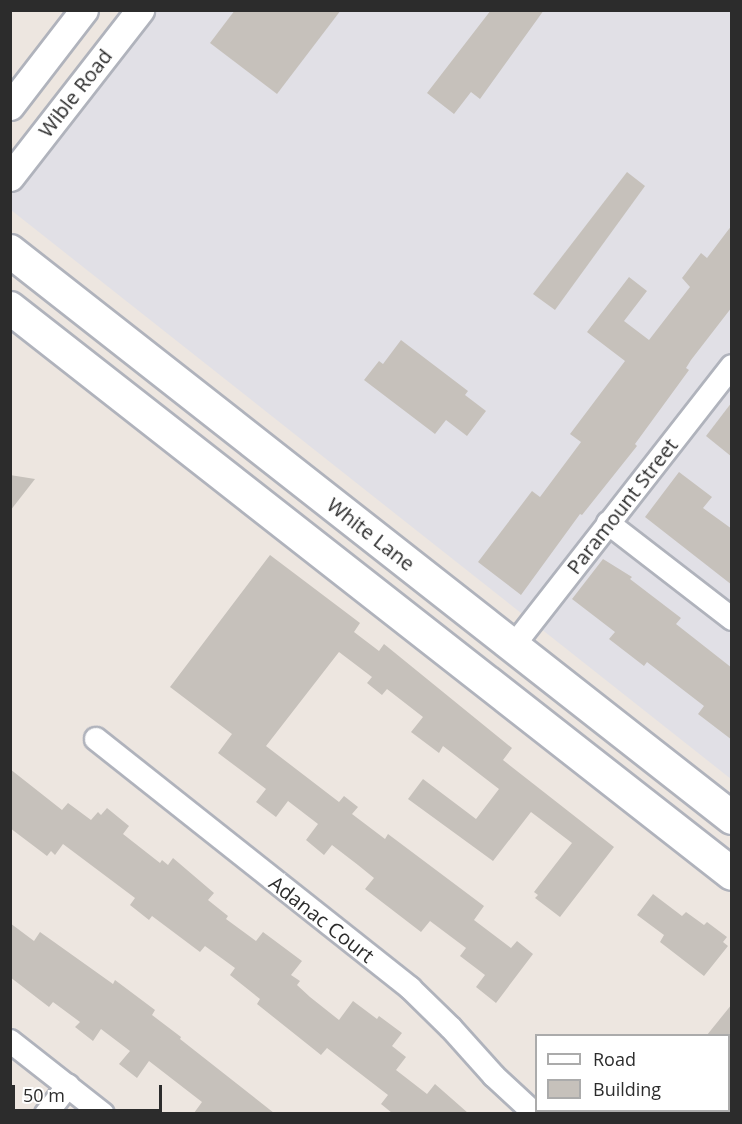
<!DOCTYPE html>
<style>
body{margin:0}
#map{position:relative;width:742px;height:1124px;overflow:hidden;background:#ede6e0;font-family:"Open Sans",sans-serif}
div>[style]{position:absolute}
.industrial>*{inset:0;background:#e1e0e6}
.building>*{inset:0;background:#c6c1bb}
.roads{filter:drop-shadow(2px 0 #b0b3bc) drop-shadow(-2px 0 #b0b3bc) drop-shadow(0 2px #b0b3bc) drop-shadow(0 -2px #b0b3bc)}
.minor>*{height:22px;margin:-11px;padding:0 11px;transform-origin:11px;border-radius:11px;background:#fff}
.tertiary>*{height:27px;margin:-13.5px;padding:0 13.5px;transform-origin:13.5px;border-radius:13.5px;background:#fff}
.secondary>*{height:32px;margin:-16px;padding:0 16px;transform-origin:16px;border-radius:16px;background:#fff}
span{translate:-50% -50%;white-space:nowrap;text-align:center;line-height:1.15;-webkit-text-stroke:4.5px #fff;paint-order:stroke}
.street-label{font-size:20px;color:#2c2c2c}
.frame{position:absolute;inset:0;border:12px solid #2c2c2c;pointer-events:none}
.legend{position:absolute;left:535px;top:1034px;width:195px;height:78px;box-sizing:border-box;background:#fff;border:2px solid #ababab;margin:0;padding:8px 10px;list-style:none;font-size:18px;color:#2c2c2c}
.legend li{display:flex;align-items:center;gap:12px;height:30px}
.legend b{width:30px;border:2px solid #ababab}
.scale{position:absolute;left:12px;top:1085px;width:150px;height:27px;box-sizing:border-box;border:3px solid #2c2c2c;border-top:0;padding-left:8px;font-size:18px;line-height:21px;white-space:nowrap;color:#2c2c2c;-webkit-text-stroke:4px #fff;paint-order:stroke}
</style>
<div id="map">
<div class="industrial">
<div style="clip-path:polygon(145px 11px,731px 11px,731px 779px,11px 210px,10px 180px)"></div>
</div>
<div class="building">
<div style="clip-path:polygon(235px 10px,341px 10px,277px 94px,210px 43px)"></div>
<div style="clip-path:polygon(491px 10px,544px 10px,480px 99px,471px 92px,454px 114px,427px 93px)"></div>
<div style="clip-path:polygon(627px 172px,645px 186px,555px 310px,533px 294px)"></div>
<div style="clip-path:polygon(732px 225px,732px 307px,691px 360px,686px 368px,689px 370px,635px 444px,637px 446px,582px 515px,580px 514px,521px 595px,478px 562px,532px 491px,540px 497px,581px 442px,570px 434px,625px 361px,587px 332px,629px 277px,647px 291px,624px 321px,649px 340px,690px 287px,682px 278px,701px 253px,707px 258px)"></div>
<div style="clip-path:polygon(401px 340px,468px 391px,465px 395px,486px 411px,467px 436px,446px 420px,435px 434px,364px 380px,379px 361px,383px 364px)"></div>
<div style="clip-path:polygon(732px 402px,732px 457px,706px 436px)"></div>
<div style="clip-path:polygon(679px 472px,712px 497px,703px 508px,732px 529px,732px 585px,645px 517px)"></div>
<div style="clip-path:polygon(10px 475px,35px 479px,10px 511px)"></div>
<div style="clip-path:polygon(270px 555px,360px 623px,354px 632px,379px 651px,384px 644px,512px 748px,503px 760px,614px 847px,560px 917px,535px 898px,538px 895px,534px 892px,572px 843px,531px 812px,493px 861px,408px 799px,423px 779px,476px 819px,499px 789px,443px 746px,439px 753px,411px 732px,423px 717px,387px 689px,382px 695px,367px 683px,372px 677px,339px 652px,266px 746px,339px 802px,344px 796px,358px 807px,352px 814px,385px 839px,388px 834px,484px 906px,474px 920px,511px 948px,517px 941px,533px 954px,496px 1003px,476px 987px,485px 975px,460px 956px,466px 948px,430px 921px,421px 932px,365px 889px,374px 878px,358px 865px,332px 845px,324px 855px,306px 840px,318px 824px,288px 801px,276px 817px,256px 802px,266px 789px,218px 753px,232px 734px,170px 687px)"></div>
<div style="clip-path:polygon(603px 559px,632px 577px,630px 579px,681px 618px,676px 624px,732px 668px,732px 740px,698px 714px,704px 706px,647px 662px,644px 666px,609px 639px,615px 632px,572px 599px)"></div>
<div style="clip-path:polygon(10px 769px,62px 810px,68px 803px,91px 820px,98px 812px,101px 815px,107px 808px,129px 826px,123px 834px,160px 863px,162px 860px,168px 865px,173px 858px,214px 893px,208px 900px,228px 916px,226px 919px,256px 941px,263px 932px,302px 961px,291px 975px,300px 981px,297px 985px,310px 997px,339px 1020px,353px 1001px,377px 1019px,379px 1016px,402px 1033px,392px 1046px,406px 1057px,396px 1070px,427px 1094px,435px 1084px,468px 1113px,392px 1113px,381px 1104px,388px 1095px,327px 1048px,321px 1055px,257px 1004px,260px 999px,230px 975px,235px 968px,205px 946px,200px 952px,152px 916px,149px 920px,130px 905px,135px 898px,63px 844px,55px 855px,51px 851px,47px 856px,10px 828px)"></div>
<div style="clip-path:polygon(653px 894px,682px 916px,686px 912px,704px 925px,707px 922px,727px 937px,723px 942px,728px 946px,704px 976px,660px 942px,664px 935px,637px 915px)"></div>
<div style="clip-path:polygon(10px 923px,34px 941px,40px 932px,113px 984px,115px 980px,155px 1010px,152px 1015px,181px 1037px,180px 1039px,274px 1113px,194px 1113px,202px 1102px,149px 1061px,137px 1078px,119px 1064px,130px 1051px,101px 1029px,93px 1041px,75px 1027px,80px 1022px,53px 1002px,49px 1007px,10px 977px)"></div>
<div style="clip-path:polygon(732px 1004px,732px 1035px,707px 1035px)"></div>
</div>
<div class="roads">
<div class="minor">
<div style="left:608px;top:523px;width:157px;rotate:37.7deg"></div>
<div style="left:514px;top:645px;width:354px;rotate:-52deg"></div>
<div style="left:96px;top:739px;width:401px;rotate:38.4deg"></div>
<div style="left:410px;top:988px;width:57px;rotate:44.3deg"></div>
<div style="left:451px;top:1028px;width:64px;rotate:48.1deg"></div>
<div style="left:494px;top:1076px;width:56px;rotate:42.8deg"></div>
<div style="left:10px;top:1041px;width:118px;rotate:38.1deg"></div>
<div style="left:46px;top:1114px;width:36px;rotate:-52deg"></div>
<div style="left:613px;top:1114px;width:5px;rotate:-53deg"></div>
</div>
<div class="tertiary">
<div style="left:10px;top:106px;width:121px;rotate:-52.4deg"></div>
<div style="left:10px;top:177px;width:212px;rotate:-52.1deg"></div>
</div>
<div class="secondary">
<div style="left:10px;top:251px;width:918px;rotate:38.14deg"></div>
<div style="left:10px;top:308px;width:917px;rotate:38.09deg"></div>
</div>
</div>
<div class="street-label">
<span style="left:75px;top:93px;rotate:-52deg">Wible Road</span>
<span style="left:622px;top:506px;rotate:-52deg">Paramount Street</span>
<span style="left:371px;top:534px;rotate:38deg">White Lane</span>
<span style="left:322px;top:919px;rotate:38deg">Adanac Court</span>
</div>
<div class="frame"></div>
<ul class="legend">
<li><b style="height:8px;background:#fff"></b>Road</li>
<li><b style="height:16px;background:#c6c1bb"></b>Building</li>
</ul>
<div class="scale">50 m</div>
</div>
